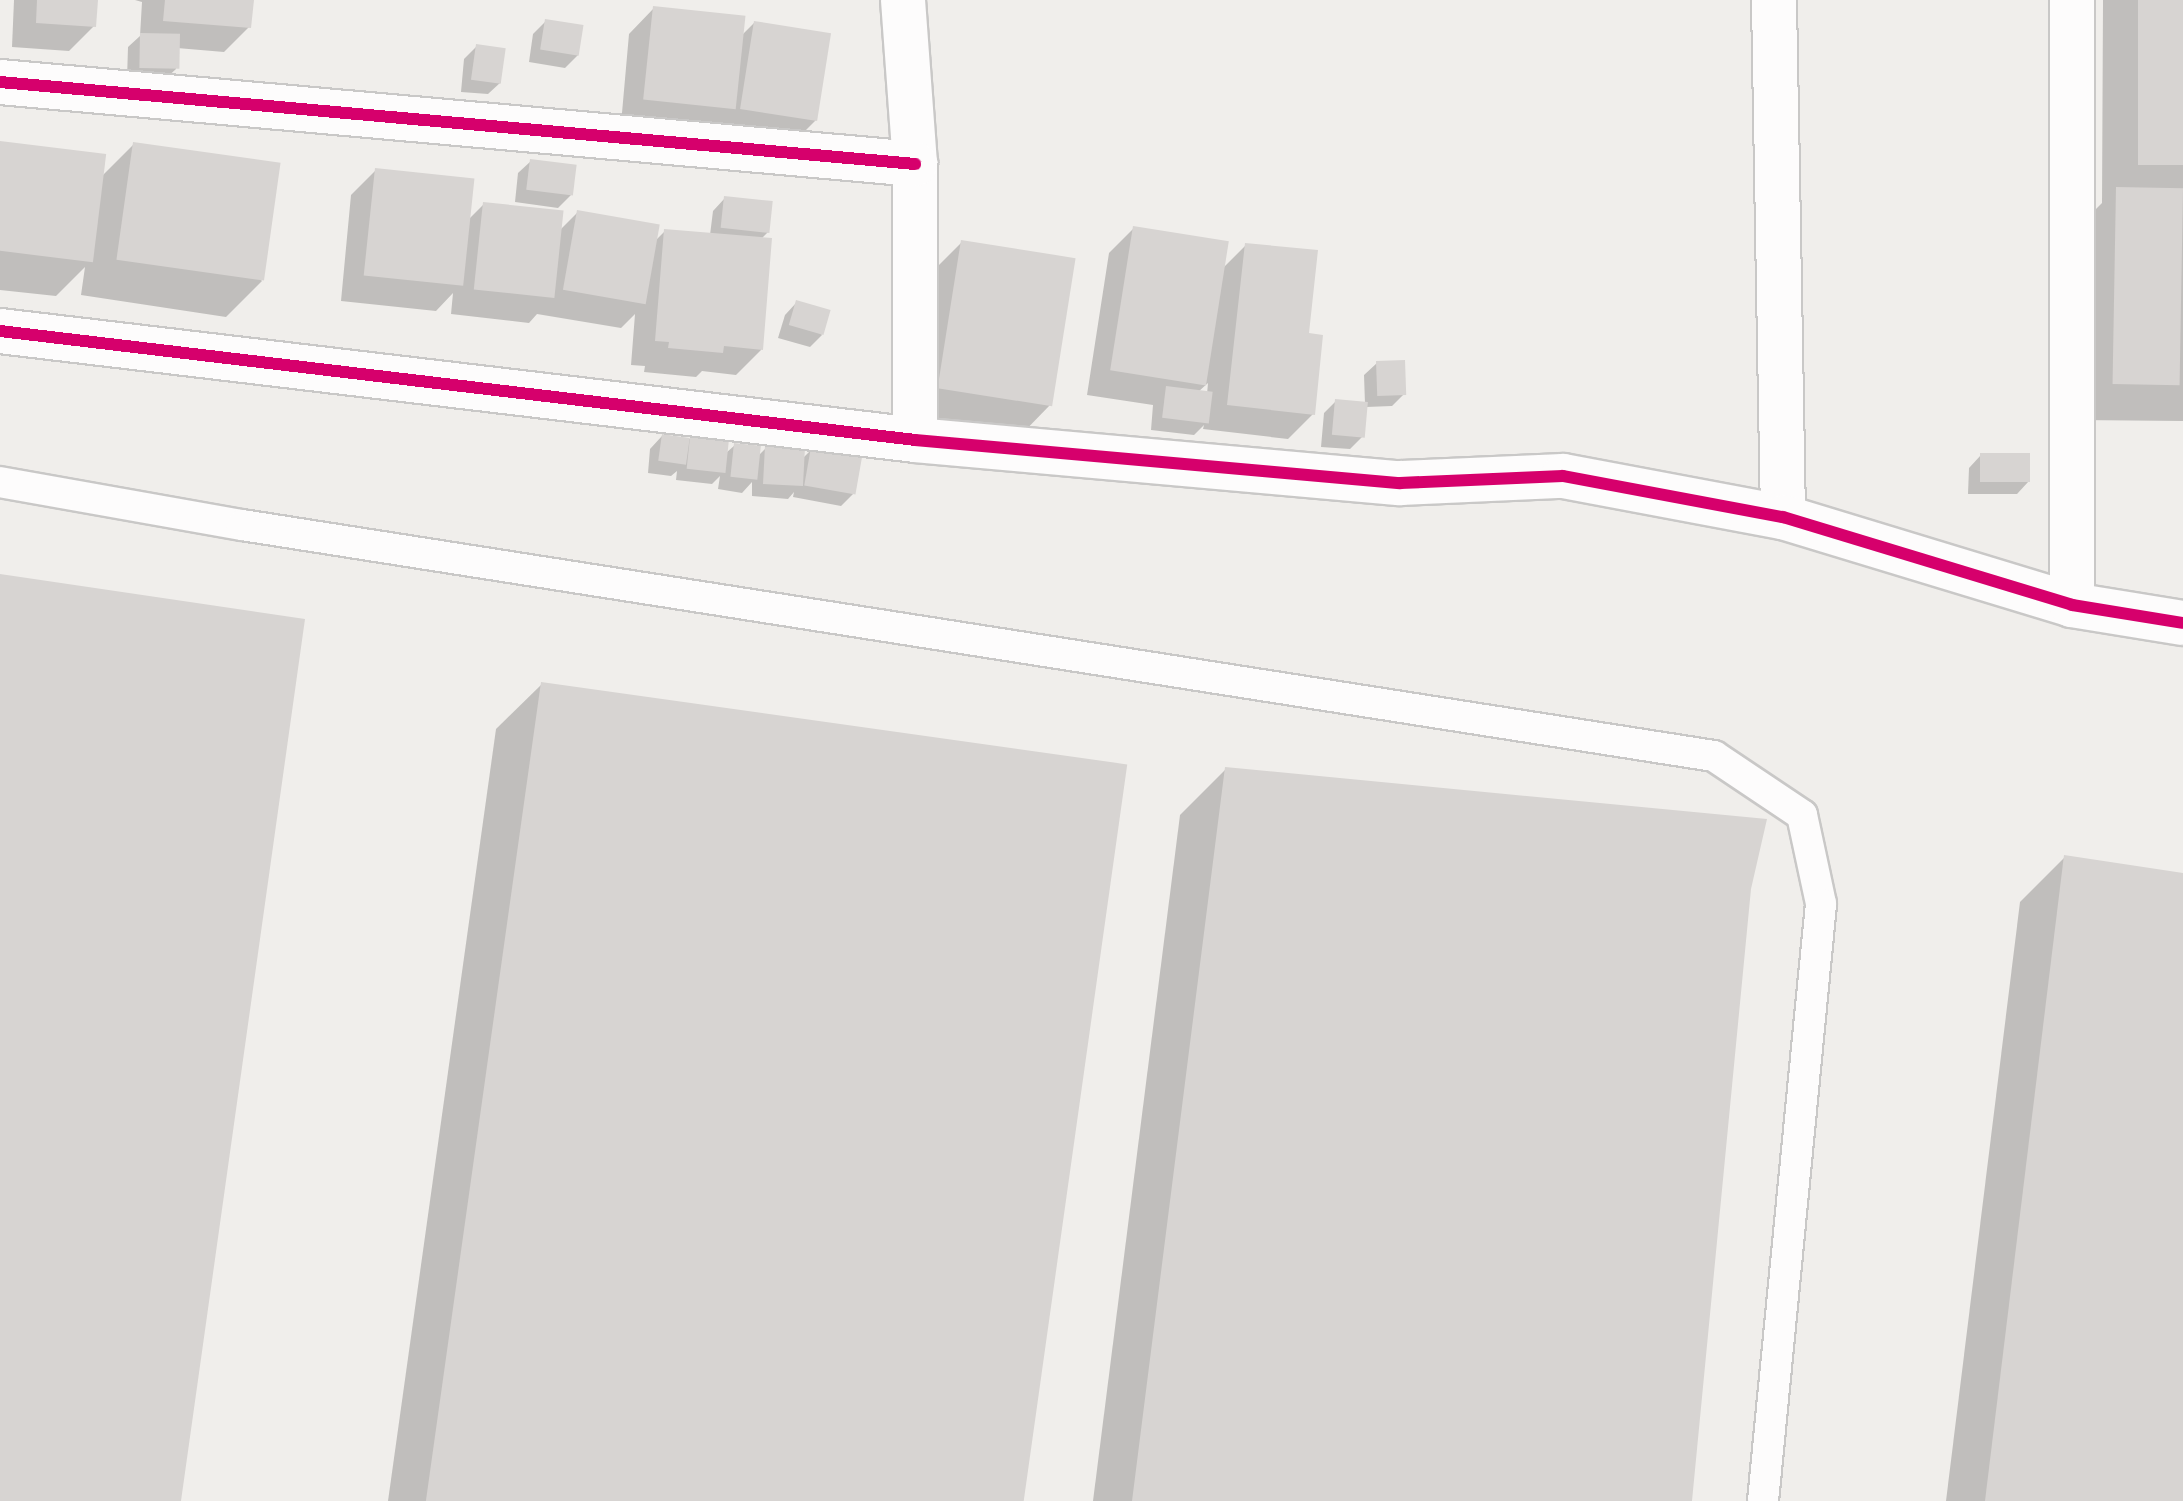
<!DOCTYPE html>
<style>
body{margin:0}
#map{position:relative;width:2183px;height:1501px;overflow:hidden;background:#f0eeeb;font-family:Montserrat,sans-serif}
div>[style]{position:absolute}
.shadow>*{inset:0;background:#0003}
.building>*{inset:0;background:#d7d4d2;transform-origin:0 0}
.roads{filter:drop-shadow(2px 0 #c9c8c7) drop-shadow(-2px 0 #c9c8c7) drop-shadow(0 2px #c9c8c7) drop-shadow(0 -2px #c9c8c7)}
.lane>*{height:30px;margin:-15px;padding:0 15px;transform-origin:15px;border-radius:15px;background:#fdfcfc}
.street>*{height:44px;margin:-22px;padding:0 22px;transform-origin:22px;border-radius:22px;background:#fdfcfc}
.cycleway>*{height:12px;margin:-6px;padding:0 6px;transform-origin:6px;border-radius:6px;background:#d6006c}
span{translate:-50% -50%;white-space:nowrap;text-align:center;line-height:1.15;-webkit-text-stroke:8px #fff;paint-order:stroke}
</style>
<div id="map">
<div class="shadow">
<div style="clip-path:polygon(14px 0,96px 0,94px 26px,69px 51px,12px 47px)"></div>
<div style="clip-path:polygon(135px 0,252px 0,249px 27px,224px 52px,177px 48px,176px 69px,163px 81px,127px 79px,128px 47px,140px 36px,142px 2px)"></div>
<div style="clip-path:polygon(2103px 0,2183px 0,2183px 421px,2077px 420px,2080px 225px,2102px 203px)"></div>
<div style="clip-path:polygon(654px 8px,741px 36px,754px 23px,817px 119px,792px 144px,717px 133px,718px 124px,709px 133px,621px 124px,629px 34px)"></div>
<div style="clip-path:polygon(546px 21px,578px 55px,565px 68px,529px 62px,533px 34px)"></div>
<div style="clip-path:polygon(477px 46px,501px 82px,488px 94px,461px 92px,464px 59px)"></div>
<div style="clip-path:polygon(0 143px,102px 176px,134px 144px,262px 281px,226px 317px,81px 295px,85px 267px,56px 296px,0 290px)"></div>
<div style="clip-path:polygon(531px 161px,571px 195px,558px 208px,515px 202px,518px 173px)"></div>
<div style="clip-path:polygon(376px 170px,467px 221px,484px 204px,560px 230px,577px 213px,656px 240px,665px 231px,710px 235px,713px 211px,725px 198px,768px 232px,761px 239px,761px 350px,736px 375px,702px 371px,696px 377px,644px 372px,645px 366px,631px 365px,635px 314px,621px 328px,537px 314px,529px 323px,451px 314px,453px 293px,436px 311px,341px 301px,351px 195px)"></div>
<div style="clip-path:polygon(evenodd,1134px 228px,1223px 268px,1246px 245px,1307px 335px,1313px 414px,1288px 439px,1203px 429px,1204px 425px,1194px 435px,1151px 430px,1153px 405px,1087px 395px,1109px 253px,1134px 228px,1208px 383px,1207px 394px,1198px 392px,1208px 383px)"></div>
<div style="clip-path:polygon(962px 242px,1051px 404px,1015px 441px,904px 423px,926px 278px)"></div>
<div style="clip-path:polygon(797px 302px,822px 335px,810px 347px,778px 338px,785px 315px)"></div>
<div style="clip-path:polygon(1377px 363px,1404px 394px,1392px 406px,1366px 407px,1362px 437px,1350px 449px,1321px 447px,1324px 413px,1336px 401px,1365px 404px,1364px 375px)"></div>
<div style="clip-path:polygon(662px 436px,727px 443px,726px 453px,735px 445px,757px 457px,766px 448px,802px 459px,812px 449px,854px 493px,841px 506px,793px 497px,794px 492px,788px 499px,752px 496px,752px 482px,742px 493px,718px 489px,720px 476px,712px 484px,676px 480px,677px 471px,671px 476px,648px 473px,650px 449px)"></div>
<div style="clip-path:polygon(1981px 455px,2029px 481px,2017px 494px,1968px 494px,1969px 468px)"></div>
<div style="clip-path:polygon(542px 684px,999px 1501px,388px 1501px,496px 729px)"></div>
<div style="clip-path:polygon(1226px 769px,1749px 889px,1690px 1501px,1093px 1501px,1180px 815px)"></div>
<div style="clip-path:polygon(2065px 857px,2183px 875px,2183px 1501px,1946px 1501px,2020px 902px)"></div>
</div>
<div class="building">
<div style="clip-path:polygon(37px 0,98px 0,96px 27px,36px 23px)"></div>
<div style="clip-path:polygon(165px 0,254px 0,251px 28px,163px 21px)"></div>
<div style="left:2138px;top:0;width:45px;height:165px"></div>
<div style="left:653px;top:6px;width:93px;height:94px;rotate:6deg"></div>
<div style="left:545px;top:19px;width:39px;height:31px;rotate:9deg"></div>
<div style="left:754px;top:21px;width:78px;height:89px;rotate:9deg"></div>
<div style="left:140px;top:33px;width:40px;height:35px;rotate:1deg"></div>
<div style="left:476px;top:44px;width:30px;height:36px;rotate:8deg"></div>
<div style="left:0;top:141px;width:107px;height:109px;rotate:7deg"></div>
<div style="left:133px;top:142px;width:149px;height:119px;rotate:8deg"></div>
<div style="left:530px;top:159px;width:47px;height:31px;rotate:7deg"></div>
<div style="left:375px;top:168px;width:100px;height:108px;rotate:6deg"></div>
<div style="left:2116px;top:187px;width:67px;height:197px;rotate:1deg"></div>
<div style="left:724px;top:196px;width:49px;height:32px;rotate:6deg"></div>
<div style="left:483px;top:202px;width:81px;height:88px;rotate:6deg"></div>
<div style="left:577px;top:210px;width:84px;height:81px;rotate:10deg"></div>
<div style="left:1133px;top:226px;width:97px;height:146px;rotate:9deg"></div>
<div style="clip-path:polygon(664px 229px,772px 238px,763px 350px,724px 346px,723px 353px,668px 348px,669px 342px,655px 341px)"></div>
<div style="left:961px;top:240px;width:116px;height:150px;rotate:9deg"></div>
<div style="clip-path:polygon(1245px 243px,1318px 250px,1309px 333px,1323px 335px,1315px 415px,1227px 405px)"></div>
<div style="left:796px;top:300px;width:36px;height:26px;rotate:16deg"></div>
<div style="left:1405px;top:360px;width:35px;height:29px;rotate:88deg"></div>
<div style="left:1166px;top:386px;width:47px;height:32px;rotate:7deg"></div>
<div style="left:1335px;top:399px;width:33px;height:36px;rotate:5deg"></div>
<div style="left:662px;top:434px;width:28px;height:27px;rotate:8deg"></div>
<div style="left:690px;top:437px;width:39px;height:32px;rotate:6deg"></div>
<div style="left:734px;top:443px;width:27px;height:34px;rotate:6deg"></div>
<div style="left:765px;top:446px;width:40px;height:38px;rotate:3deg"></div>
<div style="left:811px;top:447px;width:52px;height:39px;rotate:10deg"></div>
<div style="left:1980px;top:453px;width:50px;height:29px"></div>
<div style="clip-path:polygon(0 574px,305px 619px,181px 1501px,0 1501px)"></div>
<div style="left:541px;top:682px;width:592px;height:827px;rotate:8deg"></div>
<div style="clip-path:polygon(1225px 767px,1767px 819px,1751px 889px,1692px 1501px,1132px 1501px)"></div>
<div style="clip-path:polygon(2064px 855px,2183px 873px,2183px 1501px,1985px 1501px)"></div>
</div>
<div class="roads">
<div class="lane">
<div style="left:0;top:482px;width:246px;rotate:10.1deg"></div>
<div style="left:242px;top:525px;width:1490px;rotate:8.92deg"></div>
<div style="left:1714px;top:756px;width:106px;rotate:33.8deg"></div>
<div style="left:1802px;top:815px;width:91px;rotate:77.9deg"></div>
<div style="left:1821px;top:904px;width:600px;rotate:95.55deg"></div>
</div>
<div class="street">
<div style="left:903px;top:0;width:164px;rotate:85.8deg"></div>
<div style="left:915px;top:164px;width:276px;rotate:90deg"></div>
<div style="left:1774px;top:0;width:517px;rotate:89deg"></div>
<div style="left:0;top:82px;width:919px;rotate:5.12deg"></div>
<div style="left:0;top:331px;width:921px;rotate:6.79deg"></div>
<div style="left:915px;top:440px;width:487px;rotate:5.1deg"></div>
<div style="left:1400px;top:483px;width:163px;rotate:-2.5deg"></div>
<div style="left:1563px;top:476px;width:224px;rotate:10.6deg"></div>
<div style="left:1783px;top:517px;width:302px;rotate:16.9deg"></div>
<div style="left:2072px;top:605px;width:112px;rotate:9.2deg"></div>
<div style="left:2072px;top:605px;width:605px;rotate:-90deg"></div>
</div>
</div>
<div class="cycleway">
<div style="left:0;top:82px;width:919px;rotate:5.12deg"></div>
<div style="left:0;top:331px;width:921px;rotate:6.79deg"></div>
<div style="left:915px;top:440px;width:487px;rotate:5.1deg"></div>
<div style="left:1400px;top:483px;width:163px;rotate:-2.5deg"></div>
<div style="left:1563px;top:476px;width:224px;rotate:10.6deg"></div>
<div style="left:1783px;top:517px;width:302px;rotate:16.9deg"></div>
<div style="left:2072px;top:605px;width:112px;rotate:9.2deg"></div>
</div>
</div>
